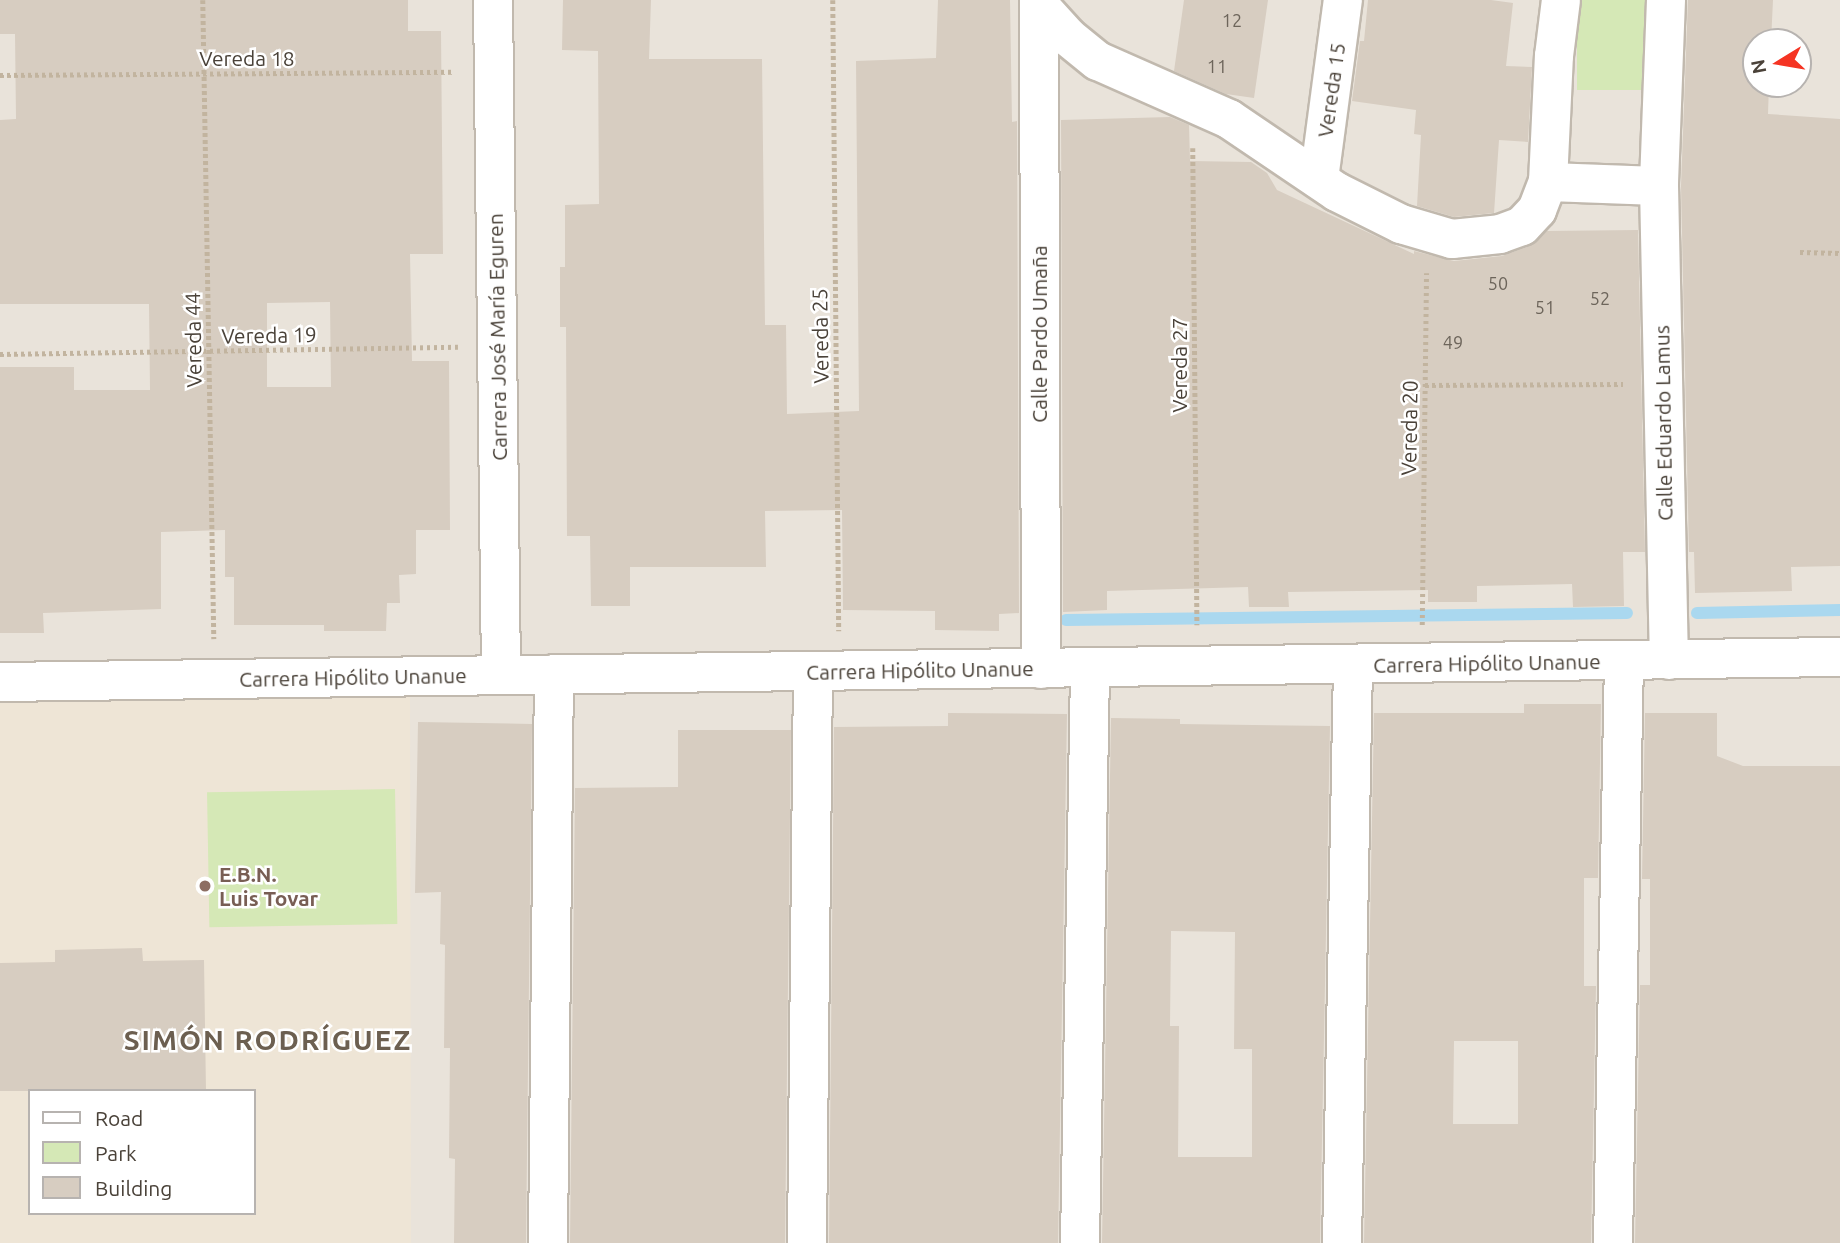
<!DOCTYPE html>
<meta charset="utf-8">
<style>
body{margin:0}
#map{position:relative;width:1840px;height:1243px;overflow:hidden;background:#f5f2eb;font-family:Ubuntu,sans-serif}
div>[style]{position:absolute}
.residential>*{inset:0;background:#e9e3da}
.education>*{inset:0;background:#eee5d6}
.green>*{inset:0;background:#d5e8b6;transform-origin:0 0}
.stream>*{height:12px;margin:-6px;padding:0 6px;transform-origin:6px;border-radius:6px;background:#aad8ef}
.building>*{inset:0;background:#d7cdc1}
.path>*{height:4.5px;margin-top:-2.25px;transform-origin:0;background:repeating-linear-gradient(90deg,#c2b49f 0 3.5px,transparent 0 7px)}
.roads{filter:drop-shadow(2px 0 #c1b9ae) drop-shadow(-2px 0 #c1b9ae) drop-shadow(0 2px #c1b9ae) drop-shadow(0 -2px #c1b9ae)}
.minor>*{height:38px;margin:-19px;padding:0 19px;transform-origin:19px;border-radius:19px;background:#fff}
.dots>*{width:19px;height:19px;translate:-50% -50%;box-sizing:border-box;border:4px solid #fff;border-radius:50%}
span{translate:-50% -50%;white-space:nowrap;text-align:center;line-height:1.15;-webkit-text-stroke:5px #fff;paint-order:stroke}
.number-label{font-size:18px;color:#6d655b}
.number-label span{-webkit-text-stroke-width:0}
.street-label{font-size:21px;color:#4a4239}
.education-label{font-size:21px;color:#785e54;font-weight:700}
.left{translate:0 -50%;text-align:left}
.district-label{font-size:28px;color:#6c5f50;font-weight:700;letter-spacing:2px}
.legend{position:absolute;left:28px;top:1089px;width:228px;height:126px;box-sizing:border-box;background:#fff;border:2px solid #b7b3b0;margin:0;padding:9px 12px;list-style:none;font-size:21px;color:#4a4239}
.legend li{display:flex;align-items:center;gap:14px;height:35px}
.legend b{width:35px;border:2px solid #b7b3b0}
.north{position:absolute;left:1742px;top:28px;width:70px;height:70px;box-sizing:border-box;background:#fff;border:2px solid #b7b3b0;border-radius:50%;rotate:259deg;font-size:19px;font-weight:700;line-height:28px;text-align:center;color:#4a4239}
.north::after{content:'';display:block;margin:auto;width:24px;height:32px;background:#f53423;clip-path:polygon(50% 0,100% 100%,50% 72%,0 100%)}
</style>
<div id="map">
<div class="residential">
<div style="clip-path:polygon(evenodd,0 0,1840px 0,1840px 1243px,0 1243px,0 0,1756px 42px,1798px 42px,1798px 84px,1756px 84px,1756px 42px,0 0,30px 1091px,254px 1091px,254px 1213px,30px 1213px,30px 1091px)"></div>
</div>
<div class="education">
<div style="clip-path:polygon(evenodd,410px 676px,411px 1243px,0 1243px,0 682px,410px 676px,30px 1091px,254px 1091px,254px 1213px,30px 1213px,30px 1091px)"></div>
</div>
<div class="green">
<div style="left:1577px;top:0;width:82px;height:90px"></div>
<div style="left:395px;top:789px;width:135px;height:188px;rotate:89deg"></div>
</div>
<div class="stream">
<div style="left:1697px;top:613px;width:143px;rotate:-1.2deg"></div>
<div style="left:1066px;top:620px;width:561px;rotate:-0.71deg"></div>
</div>
<div class="building">
<div style="clip-path:polygon(evenodd,0 0,408px 0,408px 31px,441px 31px,443px 254px,410px 254px,412px 361px,449px 361px,450px 530px,416px 530px,416px 574px,399px 575px,400px 603px,387px 603px,386px 631px,324px 631px,324px 625px,234px 625px,234px 577px,225px 577px,225px 530px,161px 532px,161px 609px,43px 613px,44px 633px,0 633px,0 367px,74px 367px,74px 390px,150px 390px,149px 304px,0 304px,0 120px,16px 119px,15px 34px,0 34px,0 0,330px 302px,331px 387px,267px 387px,267px 303px,330px 302px)"></div>
<div style="clip-path:polygon(563px 0,651px 0,649px 59px,762px 59px,765px 325px,786px 325px,787px 414px,859px 411px,856px 61px,936px 58px,938px 0,1010px 0,1012px 122px,1017px 121px,1019px 613px,999px 614px,999px 631px,935px 630px,935px 611px,843px 610px,842px 510px,765px 511px,766px 567px,630px 567px,630px 606px,591px 606px,590px 536px,567px 536px,566px 327px,560px 327px,560px 267px,565px 267px,565px 205px,599px 204px,598px 51px,562px 50px)"></div>
<div style="clip-path:polygon(1184px 0,1268px 0,1254px 98px,1226px 94px,1174px 71px)"></div>
<div style="clip-path:polygon(1368px 0,1491px 0,1513px 3px,1506px 66px,1532px 67px,1528px 142px,1499px 140px,1494px 213px,1454px 217px,1417px 206px,1421px 135px,1414px 134px,1416px 110px,1352px 101px,1360px 41px,1364px 41px)"></div>
<div style="clip-path:polygon(1688px 0,1773px 0,1771px 42px,1756px 42px,1756px 84px,1769px 84px,1768px 114px,1840px 119px,1840px 566px,1791px 567px,1792px 591px,1695px 593px,1694px 552px,1689px 552px,1681px 186px)"></div>
<div style="clip-path:polygon(1170px 117px,1189px 125px,1190px 161px,1251px 162px,1267px 173px,1277px 190px,1414px 254px,1414px 251px,1454px 261px,1502px 256px,1530px 246px,1547px 231px,1638px 230px,1645px 552px,1623px 552px,1624px 606px,1573px 607px,1572px 584px,1477px 586px,1477px 602px,1428px 602px,1428px 590px,1288px 592px,1289px 607px,1249px 607px,1248px 587px,1107px 591px,1107px 610px,1063px 612px,1061px 120px)"></div>
<div style="clip-path:polygon(evenodd,1524px 704px,1601px 704px,1598px 878px,1584px 878px,1584px 986px,1596px 986px,1591px 1243px,1364px 1243px,1374px 713px,1524px 713px,1524px 704px,1454px 1041px,1518px 1041px,1518px 1124px,1453px 1124px,1454px 1041px)"></div>
<div style="clip-path:polygon(948px 713px,1067px 714px,1058px 1243px,829px 1243px,834px 727px,948px 726px)"></div>
<div style="clip-path:polygon(1645px 713px,1717px 713px,1717px 756px,1743px 766px,1840px 766px,1840px 1243px,1635px 1243px,1640px 985px,1650px 985px,1650px 879px,1642px 879px)"></div>
<div style="clip-path:polygon(evenodd,1111px 718px,1180px 719px,1180px 724px,1330px 726px,1320px 1243px,1102px 1243px,1111px 718px,1171px 931px,1235px 932px,1234px 1049px,1252px 1049px,1252px 1157px,1178px 1157px,1179px 1026px,1170px 1026px,1171px 931px)"></div>
<div style="clip-path:polygon(418px 722px,532px 724px,526px 1243px,454px 1243px,455px 1159px,449px 1158px,450px 1048px,444px 1048px,445px 945px,440px 944px,441px 892px,415px 893px)"></div>
<div style="clip-path:polygon(678px 730px,791px 730px,785px 1243px,570px 1243px,575px 788px,678px 787px)"></div>
<div style="clip-path:polygon(142px 948px,143px 961px,204px 960px,206px 1091px,0 1091px,0 963px,55px 962px,55px 950px)"></div>
</div>
<div class="path">
<div style="left:203px;top:0;width:639px;rotate:89.01deg"></div>
<div style="left:833px;top:0;width:631px;rotate:89.46deg"></div>
<div style="left:0;top:75px;width:454px;rotate:-0.4deg"></div>
<div style="left:1193px;top:148px;width:477px;rotate:89.5deg"></div>
<div style="left:1800px;top:252px;width:40px;rotate:1.4deg"></div>
<div style="left:0;top:354px;width:458px;rotate:-0.9deg"></div>
<div style="left:1425px;top:385px;width:198px;rotate:-0.3deg"></div>
<div style="left:1422px;top:625px;width:352px;rotate:-89.3deg"></div>
</div>
<div class="roads">
<div class="minor">
<div style="left:493px;top:0;width:675px;rotate:89.32deg"></div>
<div style="left:1039px;top:0;width:669px;rotate:89.83deg"></div>
<div style="left:1666px;top:0;width:186px;rotate:92.2deg"></div>
<div style="left:1659px;top:186px;width:474px;rotate:88.8deg"></div>
<div style="left:1039px;top:5px;width:43px;rotate:47.8deg"></div>
<div style="left:1068px;top:37px;width:38px;rotate:39deg"></div>
<div style="left:1098px;top:61px;width:143px;rotate:23.9deg"></div>
<div style="left:1229px;top:119px;width:130px;rotate:34.1deg"></div>
<div style="left:1337px;top:192px;width:72px;rotate:26.6deg"></div>
<div style="left:1401px;top:224px;width:53px;rotate:16.4deg"></div>
<div style="left:1452px;top:239px;width:48px;rotate:-5.9deg"></div>
<div style="left:1500px;top:234px;width:23px;rotate:-20deg"></div>
<div style="left:1522px;top:226px;width:22px;rotate:-47deg"></div>
<div style="left:1537px;top:210px;width:30px;rotate:-69deg"></div>
<div style="left:1548px;top:182px;width:126px;rotate:-87.3deg"></div>
<div style="left:1554px;top:56px;width:56px;rotate:-82.9deg"></div>
<div style="left:1319px;top:179px;width:181px;rotate:-82.4deg"></div>
<div style="left:1548px;top:182px;width:111px;rotate:2.1deg"></div>
<div style="left:0;top:682px;width:1840px;rotate:-0.78deg"></div>
<div style="left:548px;top:1243px;width:569px;rotate:-89.4deg"></div>
<div style="left:807px;top:1243px;width:571px;rotate:-89.4deg"></div>
<div style="left:1080px;top:1243px;width:575px;rotate:-89deg"></div>
<div style="left:1342px;top:1243px;width:578px;rotate:-88.91deg"></div>
<div style="left:1613px;top:1243px;width:582px;rotate:-88.92deg"></div>
</div>
</div>
<div class="dots">
<div style="left:205px;top:886px;background:#8d6e63"></div>
</div>
<div class="number-label">
<span style="left:1232px;top:20px">12</span>
<span style="left:1217px;top:66px">11</span>
<span style="left:1498px;top:283px">50</span>
<span style="left:1600px;top:298px">52</span>
<span style="left:1545px;top:307px">51</span>
<span style="left:1453px;top:342px">49</span>
</div>
<div class="street-label">
<span style="left:247px;top:58px">Vereda 18</span>
<span style="left:1331px;top:90px;rotate:-82deg">Vereda 15</span>
<span style="left:1039px;top:334px;rotate:-90deg">Calle Pardo Umaña</span>
<span style="left:269px;top:335px;rotate:-1deg">Vereda 19</span>
<span style="left:820px;top:336px;rotate:-91deg">Vereda 25</span>
<span style="left:497px;top:337px;rotate:-91deg">Carrera José María Eguren</span>
<span style="left:193px;top:340px;rotate:-91deg">Vereda 44</span>
<span style="left:1179px;top:365px;rotate:-90deg">Vereda 27</span>
<span style="left:1663px;top:423px;rotate:-91deg">Calle Eduardo Lamus</span>
<span style="left:1409px;top:428px;rotate:-89deg">Vereda 20</span>
<span style="left:1487px;top:663px;rotate:-1deg">Carrera Hipólito Unanue</span>
<span style="left:920px;top:670px;rotate:-1deg">Carrera Hipólito Unanue</span>
<span style="left:353px;top:677px;rotate:-1deg">Carrera Hipólito Unanue</span>
</div>
<div class="education-label">
<span class="left" style="left:219px;top:886px">E.B.N.<br>Luis Tovar</span>
</div>
<div class="district-label">
<span style="left:268px;top:1040px">SIMÓN RODRÍGUEZ</span>
</div>
<ul class="legend">
<li><b style="height:9px;background:#fff"></b>Road</li>
<li><b style="height:19px;background:#d5e8b6"></b>Park</li>
<li><b style="height:19px;background:#d7cdc1"></b>Building</li>
</ul>
<div class="north">N</div>
</div>
